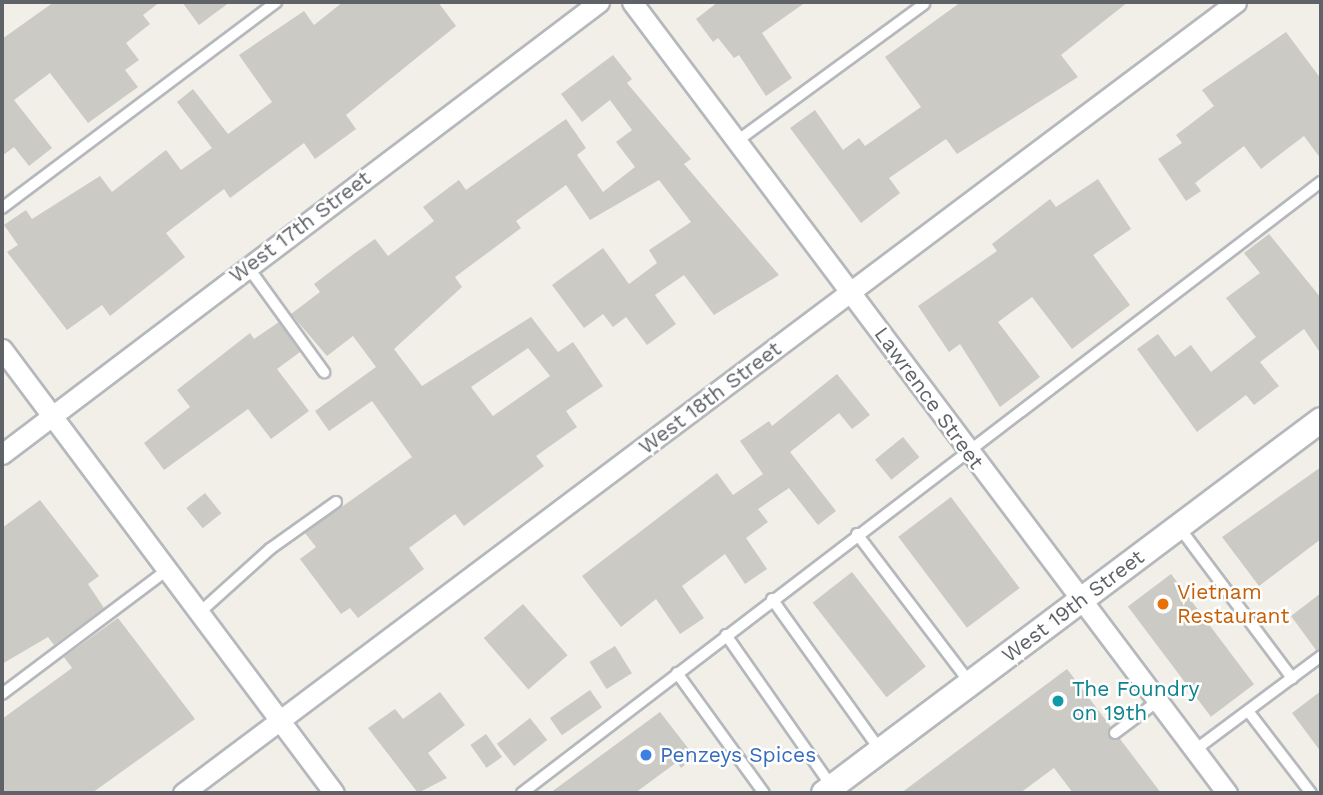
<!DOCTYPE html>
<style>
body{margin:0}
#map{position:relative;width:1323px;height:795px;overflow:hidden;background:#f1efe8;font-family:"Work Sans",sans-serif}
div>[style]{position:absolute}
.building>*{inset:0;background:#cccac5;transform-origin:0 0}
.roads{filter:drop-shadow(2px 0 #b5b8bc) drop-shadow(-2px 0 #b5b8bc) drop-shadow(0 2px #b5b8bc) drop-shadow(0 -2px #b5b8bc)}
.service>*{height:10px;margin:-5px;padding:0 5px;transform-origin:5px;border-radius:5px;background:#fff}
.minor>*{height:19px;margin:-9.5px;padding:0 9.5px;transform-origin:9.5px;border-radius:9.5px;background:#fff}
.tertiary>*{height:24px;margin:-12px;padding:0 12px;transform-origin:12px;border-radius:12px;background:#fff}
.dots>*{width:19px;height:19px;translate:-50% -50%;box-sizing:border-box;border:4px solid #fff;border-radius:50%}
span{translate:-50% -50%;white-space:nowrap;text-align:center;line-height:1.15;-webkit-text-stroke:5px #fff;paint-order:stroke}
.street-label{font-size:21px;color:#5f6368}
.food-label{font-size:21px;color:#c56008}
.left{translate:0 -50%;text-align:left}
.culture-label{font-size:21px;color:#0d838f}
.shop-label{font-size:21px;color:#366cbe}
.frame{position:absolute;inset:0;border:4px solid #5f6368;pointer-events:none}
</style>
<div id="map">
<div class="building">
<div style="clip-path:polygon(54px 2px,160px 2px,143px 15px,150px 24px,126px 43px,139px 60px,125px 70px,138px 87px,88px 123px,50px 73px,14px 100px,52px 148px,29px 166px,14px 147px,2px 156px,2px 39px)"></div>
<div style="clip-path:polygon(182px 2px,230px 2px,199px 25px)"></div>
<div style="clip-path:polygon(343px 2px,438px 2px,456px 26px,346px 115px,356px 129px,315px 159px,304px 143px,230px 198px,224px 189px,166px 233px,185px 257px,110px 316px,102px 305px,67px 330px,7px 252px,18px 245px,4px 225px,26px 210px,32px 219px,100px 176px,112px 192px,166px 150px,181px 170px,212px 148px,177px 102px,193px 89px,228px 134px,272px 102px,239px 55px,304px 11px,314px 25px)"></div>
<div style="clip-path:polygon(718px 2px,806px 2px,762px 33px,792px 78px,766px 96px,739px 55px,734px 58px,718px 38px,713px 42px,696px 19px)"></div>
<div style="clip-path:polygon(961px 2px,1128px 2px,1061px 55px,1078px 77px,957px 154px,946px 139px,889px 178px,900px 193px,861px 223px,790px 128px,815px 110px,843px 150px,859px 138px,865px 146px,921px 107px,885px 57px)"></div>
<div style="clip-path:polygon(1286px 32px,1321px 79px,1321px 159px,1304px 136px,1261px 169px,1244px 146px,1195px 183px,1201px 191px,1186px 201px,1158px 159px,1182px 143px,1176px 135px,1214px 106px,1202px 90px)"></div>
<div style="clip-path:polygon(evenodd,613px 55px,632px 79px,627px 83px,691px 159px,684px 164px,779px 275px,714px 315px,684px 275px,655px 295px,676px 324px,647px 345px,626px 317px,613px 327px,603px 314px,584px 328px,552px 285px,603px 248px,629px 284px,657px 263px,649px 250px,691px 222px,659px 180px,590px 220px,566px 185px,516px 221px,521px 228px,455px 277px,462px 287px,394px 349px,422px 386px,531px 317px,558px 352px,573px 342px,603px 386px,566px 411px,577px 427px,536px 456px,544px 466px,464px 526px,455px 514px,409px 548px,424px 569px,358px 618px,350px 608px,341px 614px,300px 559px,316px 547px,305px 533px,412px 457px,372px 401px,329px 431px,315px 411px,376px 367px,353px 336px,327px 356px,291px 314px,320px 292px,314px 284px,355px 253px,375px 239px,388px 256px,434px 221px,423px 207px,459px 180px,466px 190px,566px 119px,586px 148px,577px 155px,603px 192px,635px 167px,616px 142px,632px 130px,610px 100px,582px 122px,561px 94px,613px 55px,528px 348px,550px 376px,493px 416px,471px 387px,528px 348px)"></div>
<div style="clip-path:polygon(1098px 179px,1131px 229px,1093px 255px,1130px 305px,1072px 349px,1032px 297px,998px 322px,1040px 377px,1000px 407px,960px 344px,949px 352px,918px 306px,997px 251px,992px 244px,1050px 199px,1056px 207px)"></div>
<div style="clip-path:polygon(1269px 234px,1321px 298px,1321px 354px,1304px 329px,1260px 362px,1279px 386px,1254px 405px,1246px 395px,1197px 432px,1137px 349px,1158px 334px,1175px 357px,1191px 345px,1211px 372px,1256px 337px,1226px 298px,1260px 273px,1244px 253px)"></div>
<div style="clip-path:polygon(279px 322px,300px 352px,277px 369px,309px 411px,271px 439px,248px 409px,164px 470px,144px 443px,190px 407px,177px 390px,250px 333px,254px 339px)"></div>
<div style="clip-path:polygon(837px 374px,870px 415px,852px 429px,839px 413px,790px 452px,836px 511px,818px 525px,789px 488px,758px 509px,768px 522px,746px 538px,767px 569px,745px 584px,725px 554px,682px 586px,704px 618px,680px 634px,656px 599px,621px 627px,582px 576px,717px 473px,733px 495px,763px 474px,740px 441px,769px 421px,772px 426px)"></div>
<div style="left:903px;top:437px;width:26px;height:36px;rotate:51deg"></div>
<div style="clip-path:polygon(1321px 467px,1321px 539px,1259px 586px,1222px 537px)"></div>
<div style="left:205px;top:493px;width:26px;height:24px;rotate:51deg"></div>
<div style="left:951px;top:497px;width:114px;height:66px;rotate:53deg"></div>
<div style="clip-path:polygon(40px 500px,99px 576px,88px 584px,104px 608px,54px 645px,48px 637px,2px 664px,2px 528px)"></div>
<div style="left:852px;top:572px;width:120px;height:50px;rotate:52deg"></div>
<div style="left:1171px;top:574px;width:138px;height:54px;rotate:53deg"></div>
<div style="clip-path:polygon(1321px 593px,1321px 649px,1316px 650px,1291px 616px)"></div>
<div style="left:523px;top:604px;width:68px;height:52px;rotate:49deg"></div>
<div style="clip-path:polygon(118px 618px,195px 719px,92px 793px,2px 793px,2px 719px,72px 668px,64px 657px)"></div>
<div style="left:615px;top:646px;width:32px;height:30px;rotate:58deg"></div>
<div style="clip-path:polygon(1067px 669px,1111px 727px,1110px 738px,1120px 739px,1161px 793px,1073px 793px,1054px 768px,1020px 793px,901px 793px)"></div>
<div style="left:590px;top:690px;width:21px;height:49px;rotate:55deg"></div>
<div style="clip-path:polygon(1321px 691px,1321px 752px,1292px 713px)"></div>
<div style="clip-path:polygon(440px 692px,465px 725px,428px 753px,447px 778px,418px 793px,368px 728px,395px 709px,403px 719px)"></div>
<div style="clip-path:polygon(660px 712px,695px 757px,681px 768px,677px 762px,635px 793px,550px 793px)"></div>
<div style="left:530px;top:718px;width:28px;height:42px;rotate:52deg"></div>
<div style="left:486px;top:734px;width:28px;height:19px;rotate:55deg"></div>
</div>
<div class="roads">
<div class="service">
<div style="left:737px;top:141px;width:232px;rotate:-36.2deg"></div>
<div style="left:2px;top:208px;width:343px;rotate:-36.9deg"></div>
<div style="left:248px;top:267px;width:130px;rotate:54.1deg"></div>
<div style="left:1179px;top:527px;width:189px;rotate:53.2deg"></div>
<div style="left:857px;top:534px;width:187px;rotate:52.8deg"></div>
<div style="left:772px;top:599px;width:186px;rotate:54.4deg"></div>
<div style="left:199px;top:613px;width:96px;rotate:-42deg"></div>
<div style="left:270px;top:549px;width:81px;rotate:-35.5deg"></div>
<div style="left:726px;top:635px;width:185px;rotate:55.1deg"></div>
<div style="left:677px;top:673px;width:148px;rotate:54.1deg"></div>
<div style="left:2px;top:694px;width:206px;rotate:-36.9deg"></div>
<div style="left:1248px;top:711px;width:103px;rotate:52.5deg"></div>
<div style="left:1115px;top:733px;width:54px;rotate:-36.7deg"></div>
<div style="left:1195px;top:750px;width:157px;rotate:-36.7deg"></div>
<div style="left:522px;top:793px;width:1006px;rotate:-37.41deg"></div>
</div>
<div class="minor">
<div style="left:632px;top:2px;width:990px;rotate:53.05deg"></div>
<div style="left:2px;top:349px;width:554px;rotate:53.21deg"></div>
<div style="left:2px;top:454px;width:749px;rotate:-37.13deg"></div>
<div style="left:183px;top:793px;width:1317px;rotate:-36.91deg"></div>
</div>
<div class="tertiary">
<div style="left:824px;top:793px;width:621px;rotate:-36.89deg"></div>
</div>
</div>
<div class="dots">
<div style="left:1163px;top:604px;background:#e8710a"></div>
<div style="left:1058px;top:701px;background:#0f9aa8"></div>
<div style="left:646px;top:755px;background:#3f7fe0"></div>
</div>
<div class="street-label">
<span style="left:300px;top:227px;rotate:-37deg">West 17th Street</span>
<span style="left:710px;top:398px;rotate:-37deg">West 18th Street</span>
<span style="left:929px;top:398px;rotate:54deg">Lawrence Street</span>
<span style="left:1073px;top:606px;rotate:-37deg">West 19th Street</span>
</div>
<div class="food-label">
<span class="left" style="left:1177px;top:604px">Vietnam<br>Restaurant</span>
</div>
<div class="culture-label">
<span class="left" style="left:1072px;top:701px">The Foundry<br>on 19th</span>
</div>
<div class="shop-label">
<span class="left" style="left:660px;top:755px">Penzeys Spices</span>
</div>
<div class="frame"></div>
</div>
